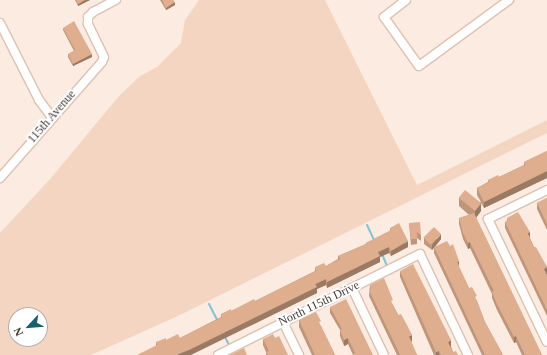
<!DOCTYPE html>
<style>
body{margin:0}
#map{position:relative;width:547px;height:355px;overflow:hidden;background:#fcebe1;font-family:Georgia,serif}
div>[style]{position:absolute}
.green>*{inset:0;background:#f4d5c2}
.stream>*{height:2px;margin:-1px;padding:0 1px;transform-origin:1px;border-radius:1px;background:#82c3d4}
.roads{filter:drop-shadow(1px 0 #dcc1b1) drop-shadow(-1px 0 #dcc1b1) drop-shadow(0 1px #dcc1b1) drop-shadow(0 -1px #dcc1b1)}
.minor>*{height:8px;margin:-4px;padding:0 4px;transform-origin:4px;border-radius:4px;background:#fff}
.wall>*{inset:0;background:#bf967b}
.shaded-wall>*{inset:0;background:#9b7a64}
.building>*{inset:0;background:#deae8f;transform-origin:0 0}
span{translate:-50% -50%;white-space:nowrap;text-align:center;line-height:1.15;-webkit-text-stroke:4px #fff;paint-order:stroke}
.street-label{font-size:12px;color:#433832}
.north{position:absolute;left:8px;top:307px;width:40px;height:40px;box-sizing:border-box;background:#fff;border:1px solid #b4afad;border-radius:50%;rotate:244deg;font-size:11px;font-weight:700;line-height:16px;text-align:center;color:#433832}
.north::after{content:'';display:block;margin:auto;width:14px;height:18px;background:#186070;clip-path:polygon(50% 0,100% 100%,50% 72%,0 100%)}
</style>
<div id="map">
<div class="green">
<div style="clip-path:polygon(evenodd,199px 0,325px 0,417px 185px,547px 120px,547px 133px,178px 316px,91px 355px,0 355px,0 233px,51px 178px,119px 96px,140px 76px,157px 67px,181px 43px,185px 20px,199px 0,16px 315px,40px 315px,40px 339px,16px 339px,16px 315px)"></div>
</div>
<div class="stream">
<div style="left:367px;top:225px;width:17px;rotate:65deg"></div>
<div style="left:382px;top:254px;width:15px;rotate:67deg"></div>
<div style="left:209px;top:304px;width:18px;rotate:63deg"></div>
<div style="left:225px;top:337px;width:11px;rotate:63deg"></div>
</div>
<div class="roads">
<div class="minor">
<div style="left:406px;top:0;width:28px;rotate:142deg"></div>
<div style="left:384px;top:17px;width:60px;rotate:54.5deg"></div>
<div style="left:419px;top:66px;width:112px;rotate:-36.3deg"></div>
<div style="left:0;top:23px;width:86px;rotate:63.1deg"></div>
<div style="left:39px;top:100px;width:21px;rotate:53deg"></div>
<div style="left:0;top:178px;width:154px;rotate:-48.7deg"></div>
<div style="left:102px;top:62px;width:5px;rotate:-68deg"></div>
<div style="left:104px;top:57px;width:37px;rotate:-116deg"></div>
<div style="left:88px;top:24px;width:7px;rotate:-90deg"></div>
<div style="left:88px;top:17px;width:7px;rotate:-45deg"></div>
<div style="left:93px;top:12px;width:26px;rotate:-28deg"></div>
<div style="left:547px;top:190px;width:66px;rotate:153.8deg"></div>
<div style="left:488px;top:219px;width:136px;rotate:64.4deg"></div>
<div style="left:352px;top:288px;width:74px;rotate:64.5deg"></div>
<div style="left:283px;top:322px;width:37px;rotate:64deg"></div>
<div style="left:218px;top:355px;width:226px;rotate:-26.6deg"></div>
<div style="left:420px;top:254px;width:112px;rotate:64.6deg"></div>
</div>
</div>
<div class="wall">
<div style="clip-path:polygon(75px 0,90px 0,78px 6px)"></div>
<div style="clip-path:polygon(160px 0,173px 0,175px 5px,166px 10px)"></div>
<div style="clip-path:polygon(63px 28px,92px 57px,73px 66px,68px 57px,68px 54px,74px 51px,63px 30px)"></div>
<div style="clip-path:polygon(547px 151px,547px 178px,484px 208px,481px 203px,481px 211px,476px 218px,542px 355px,522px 355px,516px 342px,514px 343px,497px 310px,492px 298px,492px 294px,470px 248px,468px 249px,463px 239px,459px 224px,459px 218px,469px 215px,459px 206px,459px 198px,481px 202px,477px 195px,477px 188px,488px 182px,488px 180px,499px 177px,524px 165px,524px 162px)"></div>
<div style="clip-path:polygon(547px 198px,547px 230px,537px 209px,537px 203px)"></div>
<div style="clip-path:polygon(507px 218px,530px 238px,534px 247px,547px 267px,547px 316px,505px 228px,505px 222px,507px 221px)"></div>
<div style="clip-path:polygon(409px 223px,421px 235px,421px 241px,417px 238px,417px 244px,411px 245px)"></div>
<div style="clip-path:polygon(390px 228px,408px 247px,391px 256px,389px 253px,380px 257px,380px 262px,327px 288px,326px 285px,317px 289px,317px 293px,250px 326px,156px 346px,156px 342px,166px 340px,180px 338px,221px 317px,221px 314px,231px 311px,255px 301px,315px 271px,315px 267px,326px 266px,338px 259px,338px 256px,366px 244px,366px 243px,390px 231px)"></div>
<div style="clip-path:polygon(424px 238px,441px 239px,435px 247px,459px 267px,469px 288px,477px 301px,485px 322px,503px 355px,482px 355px,434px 253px,434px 248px,432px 250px,424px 244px)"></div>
<div style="clip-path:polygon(400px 271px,451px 346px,453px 352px,458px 355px,434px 355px,400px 277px)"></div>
<div style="clip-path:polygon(370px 285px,393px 305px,412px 341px,411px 342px,417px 355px,397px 355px,369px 296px)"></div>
<div style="clip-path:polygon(330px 307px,373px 355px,353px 355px,348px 344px,344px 346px,340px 336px,340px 330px,330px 313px)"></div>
<div style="clip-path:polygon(299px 320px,321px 326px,335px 355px,312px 355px,299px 327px)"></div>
<div style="clip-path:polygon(275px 338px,288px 355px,266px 355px,266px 352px,263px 345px,263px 339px)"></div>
</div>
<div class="shaded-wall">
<div style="clip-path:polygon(85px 0,90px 0,78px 6px,78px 4px)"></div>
<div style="clip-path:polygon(175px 2px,175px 5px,166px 10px,166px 8px)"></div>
<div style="clip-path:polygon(92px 54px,92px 57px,73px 66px,73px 64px)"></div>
<div style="clip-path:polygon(547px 171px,547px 178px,484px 208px,484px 202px)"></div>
<div style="clip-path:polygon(481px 203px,481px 211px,475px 219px,475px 211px)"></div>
<div style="clip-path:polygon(530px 232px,530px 238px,527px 233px)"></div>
<div style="clip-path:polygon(441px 234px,441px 239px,432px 250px,432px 245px)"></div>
<div style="clip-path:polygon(408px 241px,408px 247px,391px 256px,391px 251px)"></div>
<div style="clip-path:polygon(470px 242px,470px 248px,468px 249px,468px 243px)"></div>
<div style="clip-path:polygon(389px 247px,389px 253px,380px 257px,380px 262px,327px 288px,327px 282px,378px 252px)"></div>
<div style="clip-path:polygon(459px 261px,459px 267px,457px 262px)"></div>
<div style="clip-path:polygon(547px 267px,547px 274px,544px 275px,544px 269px)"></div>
<div style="clip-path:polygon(326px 279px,326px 285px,317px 289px,317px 293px,191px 355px,176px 355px)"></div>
<div style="clip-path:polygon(412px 335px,412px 341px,409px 343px,409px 336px)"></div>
<div style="clip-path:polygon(516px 336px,516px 342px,514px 343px,514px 337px)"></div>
<div style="clip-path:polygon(348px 338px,348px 344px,344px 346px,344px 340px)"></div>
<div style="clip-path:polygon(451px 340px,451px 346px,448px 348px,448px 342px)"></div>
<div style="clip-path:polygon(439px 351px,439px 355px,436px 355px,436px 352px)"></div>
</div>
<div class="building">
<div style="clip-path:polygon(76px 0,85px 0,78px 4px)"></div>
<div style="clip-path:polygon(162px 0,173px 0,175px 2px,166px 8px)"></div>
<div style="clip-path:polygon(74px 21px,92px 54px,73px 64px,68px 54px,75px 50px,63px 28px)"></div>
<div style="clip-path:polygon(547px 151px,547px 171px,484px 202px,477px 188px,489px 182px,488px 180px,498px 175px,499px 177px,525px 165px,524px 162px)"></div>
<div style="left:465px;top:190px;width:21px;height:10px;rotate:39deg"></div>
<div style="clip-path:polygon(547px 198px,547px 224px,537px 203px)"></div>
<div style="clip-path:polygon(518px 212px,530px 232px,527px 233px,534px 247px,536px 247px,547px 267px,544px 269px,547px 275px,547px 310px,505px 222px,508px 220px,507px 218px)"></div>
<div style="clip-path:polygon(474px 213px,542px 355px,525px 355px,516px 336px,514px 337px,497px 304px,492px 292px,494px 291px,470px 242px,468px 243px,463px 233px,459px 218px)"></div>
<div style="clip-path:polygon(420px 222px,421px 235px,417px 232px,417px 239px,411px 239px,409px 223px)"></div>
<div style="clip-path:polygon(399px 223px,408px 241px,396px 248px,391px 251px,389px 247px,378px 252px,380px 256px,368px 262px,327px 282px,326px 279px,315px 284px,317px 287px,189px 350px,176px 355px,137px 355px,157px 345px,156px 342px,166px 338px,166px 340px,178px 334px,180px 338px,222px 317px,221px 314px,231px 309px,231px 311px,254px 299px,255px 301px,316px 271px,315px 267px,324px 263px,326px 266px,340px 259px,338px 256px,367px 244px,366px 243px,391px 230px,390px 228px)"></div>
<div style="left:434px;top:227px;width:10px;height:15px;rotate:45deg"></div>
<div style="clip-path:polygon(447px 241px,450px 246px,453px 244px,459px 261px,457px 262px,469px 288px,472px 287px,477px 296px,475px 297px,485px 322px,503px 355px,485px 355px,434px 247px)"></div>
<div style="clip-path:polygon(413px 264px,451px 340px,448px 342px,453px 352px,456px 351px,458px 355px,441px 355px,439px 351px,436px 352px,400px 271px)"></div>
<div style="clip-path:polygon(384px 278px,393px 300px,391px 301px,398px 315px,401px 314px,407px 325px,412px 335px,409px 336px,417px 355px,400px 355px,369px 290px,371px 289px,370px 285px)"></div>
<div style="clip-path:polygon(346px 299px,373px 355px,354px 355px,353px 354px,355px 353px,348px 338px,344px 340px,340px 330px,342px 329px,330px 307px)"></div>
<div style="clip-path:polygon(316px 312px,321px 321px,319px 322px,335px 355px,315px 355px,299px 320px)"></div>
<div style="clip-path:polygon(273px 334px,275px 338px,279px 336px,288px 355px,268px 355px,266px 352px,269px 351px,263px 339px)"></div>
<div style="clip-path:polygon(244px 348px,247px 355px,230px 355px)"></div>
</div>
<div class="street-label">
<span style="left:52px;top:117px;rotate:-49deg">115th Avenue</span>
<span style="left:319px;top:304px;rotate:-26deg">North 115th Drive</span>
</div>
<div class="north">N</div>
</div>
